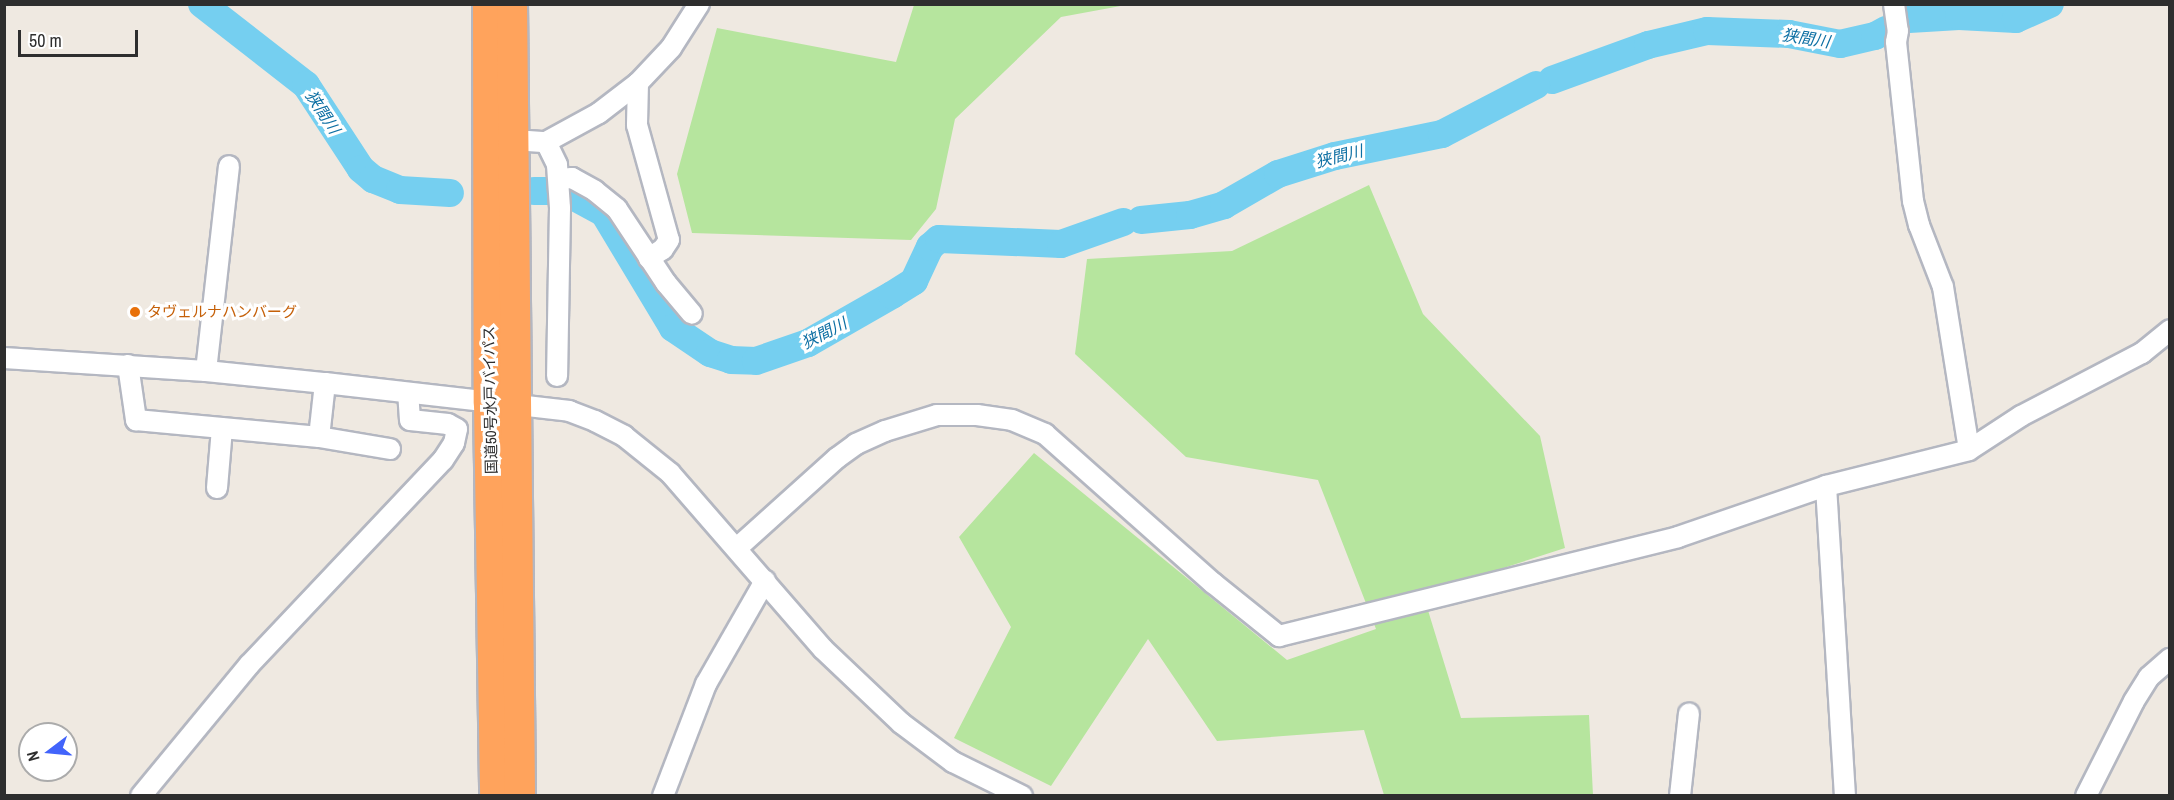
<!DOCTYPE html>
<meta charset="utf-8">
<style>
body{margin:0}
#map{position:relative;width:2174px;height:800px;overflow:hidden;background:#efe9e1;font-family:"Archivo Narrow","Noto Sans JP",sans-serif}
div>[style]{position:absolute}
.green>*{inset:0;background:#b6e59e}
.river>*{height:28px;margin:-14px;padding:0 14px;transform-origin:14px;border-radius:14px;background:#75cff0}
.roads{filter:drop-shadow(2px 0 #b4b7c1) drop-shadow(-2px 0 #b4b7c1) drop-shadow(0 2px #b4b7c1) drop-shadow(0 -2px #b4b7c1)}
.minor>*{height:20px;margin:-10px;padding:0 10px;transform-origin:10px;border-radius:10px;background:#fff}
.highway>*{height:30px;margin:-15px;padding:0 15px;transform-origin:15px;border-radius:15px;background:#ffa35c}
.dots>*{width:16px;height:16px;translate:-50% -50%;box-sizing:border-box;border:3px solid #fff;border-radius:50%}
span{translate:-50% -50%;white-space:nowrap;text-align:center;line-height:1.15;-webkit-text-stroke:6px #fff;paint-order:stroke}
.food-label{font-size:15px;color:#c56008}
.left{translate:0 -50%;text-align:left}
.street-label{font-size:15px;color:#2e2e2e}
.water-label{font-size:16px;color:#0d6fa3;font-style:italic}
.frame{position:absolute;inset:0;border:6px solid #2e2e2e;pointer-events:none}
.north{position:absolute;left:18px;top:722px;width:60px;height:60px;box-sizing:border-box;background:#fff;border:2px solid #ababab;border-radius:50%;rotate:254deg;font-size:16px;font-weight:700;line-height:24px;text-align:center;color:#2e2e2e}
.north::after{content:'';display:block;margin:auto;width:21px;height:27px;background:#4264fb;clip-path:polygon(50% 0,100% 100%,50% 72%,0 100%)}
.scale{position:absolute;left:18px;top:30px;width:120px;height:27px;box-sizing:border-box;border:3px solid #2e2e2e;border-top:0;padding-left:8px;font-size:18px;line-height:21px;white-space:nowrap;color:#2e2e2e;-webkit-text-stroke:4px #fff;paint-order:stroke}
</style>
<div id="map">
<div class="green">
<div style="clip-path:polygon(914px 5px,1126px 5px,1061px 17px,955px 119px,936px 209px,911px 240px,692px 233px,677px 174px,717px 28px,896px 62px)"></div>
<div style="clip-path:polygon(1369px 185px,1423px 314px,1540px 436px,1565px 548px,1423px 594px,1461px 718px,1589px 715px,1593px 795px,1384px 795px,1364px 730px,1217px 741px,1148px 639px,1051px 786px,954px 738px,1011px 627px,959px 537px,1034px 453px,1287px 660px,1376px 629px,1318px 480px,1186px 457px,1075px 354px,1087px 259px,1232px 251px)"></div>
</div>
<div class="river">
<div style="left:202px;top:4px;width:132px;rotate:37.9deg"></div>
<div style="left:306px;top:85px;width:100px;rotate:56.8deg"></div>
<div style="left:361px;top:169px;width:16px;rotate:40deg"></div>
<div style="left:373px;top:179px;width:29px;rotate:22deg"></div>
<div style="left:400px;top:190px;width:50px;rotate:3.4deg"></div>
<div style="left:1909px;top:19px;width:50px;rotate:-3.4deg"></div>
<div style="left:1959px;top:16px;width:57px;rotate:3deg"></div>
<div style="left:2016px;top:19px;width:37px;rotate:-24deg"></div>
<div style="left:1552px;top:80px;width:102px;rotate:-20deg"></div>
<div style="left:1648px;top:45px;width:61px;rotate:-13.3deg"></div>
<div style="left:1707px;top:31px;width:82px;rotate:2.1deg"></div>
<div style="left:1789px;top:34px;width:52px;rotate:11.1deg"></div>
<div style="left:1840px;top:44px;width:36px;rotate:-13deg"></div>
<div style="left:1875px;top:36px;width:13px;rotate:-29deg"></div>
<div style="left:534px;top:191px;width:20px"></div>
<div style="left:567px;top:193px;width:42px;rotate:28.4deg"></div>
<div style="left:604px;top:213px;width:134px;rotate:59deg"></div>
<div style="left:673px;top:328px;width:45px;rotate:34deg"></div>
<div style="left:710px;top:353px;width:22px;rotate:18deg"></div>
<div style="left:731px;top:360px;width:25px;rotate:2deg"></div>
<div style="left:756px;top:361px;width:55px;rotate:-19.1deg"></div>
<div style="left:808px;top:343px;width:97px;rotate:-29.7deg"></div>
<div style="left:892px;top:295px;width:26px;rotate:-32deg"></div>
<div style="left:914px;top:281px;width:38px;rotate:-65deg"></div>
<div style="left:930px;top:247px;width:12px;rotate:-42deg"></div>
<div style="left:939px;top:239px;width:122px;rotate:2.3deg"></div>
<div style="left:1061px;top:244px;width:66px;rotate:-19.5deg"></div>
<div style="left:1141px;top:220px;width:49px;rotate:-5.8deg"></div>
<div style="left:1190px;top:215px;width:35px;rotate:-16deg"></div>
<div style="left:1224px;top:205px;width:62px;rotate:-29.9deg"></div>
<div style="left:1278px;top:174px;width:60px;rotate:-17.5deg"></div>
<div style="left:1335px;top:156px;width:109px;rotate:-11.6deg"></div>
<div style="left:1442px;top:134px;width:106px;rotate:-27.5deg"></div>
</div>
<div class="roads">
<div class="minor">
<div style="left:1894px;top:4px;width:27px;rotate:82deg"></div>
<div style="left:1898px;top:31px;width:11px;rotate:100deg"></div>
<div style="left:1896px;top:42px;width:160px;rotate:83.9deg"></div>
<div style="left:1913px;top:201px;width:25px;rotate:76deg"></div>
<div style="left:1919px;top:225px;width:66px;rotate:68.8deg"></div>
<div style="left:1943px;top:287px;width:165px;rotate:80.9deg"></div>
<div style="left:638px;top:83px;width:42px;rotate:91.4deg"></div>
<div style="left:637px;top:125px;width:119px;rotate:74.5deg"></div>
<div style="left:669px;top:240px;width:11px;rotate:124deg"></div>
<div style="left:663px;top:249px;width:17px;rotate:147deg"></div>
<div style="left:514px;top:140px;width:32px;rotate:4deg"></div>
<div style="left:546px;top:142px;width:25px;rotate:64deg"></div>
<div style="left:557px;top:165px;width:43px;rotate:86deg"></div>
<div style="left:560px;top:208px;width:168px;rotate:91deg"></div>
<div style="left:546px;top:142px;width:60px;rotate:-28.7deg"></div>
<div style="left:599px;top:113px;width:49px;rotate:-37.6deg"></div>
<div style="left:638px;top:83px;width:48px;rotate:-46.7deg"></div>
<div style="left:671px;top:48px;width:52px;rotate:-57.5deg"></div>
<div style="left:559px;top:179px;width:13px;rotate:-4deg"></div>
<div style="left:572px;top:178px;width:26px;rotate:29deg"></div>
<div style="left:595px;top:191px;width:28px;rotate:39deg"></div>
<div style="left:617px;top:209px;width:89px;rotate:56.5deg"></div>
<div style="left:666px;top:283px;width:40px;rotate:50deg"></div>
<div style="left:4px;top:358px;width:202px;rotate:3.7deg"></div>
<div style="left:206px;top:371px;width:120px;rotate:5.8deg"></div>
<div style="left:325px;top:383px;width:246px;rotate:6.5deg"></div>
<div style="left:569px;top:411px;width:28px;rotate:21deg"></div>
<div style="left:595px;top:421px;width:33px;rotate:27deg"></div>
<div style="left:624px;top:436px;width:59px;rotate:38.8deg"></div>
<div style="left:670px;top:473px;width:233px;rotate:49deg"></div>
<div style="left:823px;top:649px;width:108px;rotate:43.5deg"></div>
<div style="left:901px;top:723px;width:65px;rotate:36.9deg"></div>
<div style="left:953px;top:762px;width:77px;rotate:26.2deg"></div>
<div style="left:128px;top:365px;width:56px;rotate:81.7deg"></div>
<div style="left:136px;top:420px;width:184px;rotate:5.3deg"></div>
<div style="left:206px;top:371px;width:206px;rotate:-83.6deg"></div>
<div style="left:325px;top:383px;width:54px;rotate:96.3deg"></div>
<div style="left:319px;top:437px;width:72px;rotate:9.6deg"></div>
<div style="left:1826px;top:486px;width:311px;rotate:86.5deg"></div>
<div style="left:217px;top:488px;width:60px;rotate:-85.2deg"></div>
<div style="left:737px;top:548px;width:135px;rotate:-42deg"></div>
<div style="left:837px;top:458px;width:24px;rotate:-36deg"></div>
<div style="left:856px;top:444px;width:32px;rotate:-24deg"></div>
<div style="left:885px;top:431px;width:54px;rotate:-17.1deg"></div>
<div style="left:937px;top:415px;width:40px"></div>
<div style="left:977px;top:415px;width:35px;rotate:8deg"></div>
<div style="left:1012px;top:420px;width:36px;rotate:23deg"></div>
<div style="left:1045px;top:434px;width:225px;rotate:41.6deg"></div>
<div style="left:1213px;top:583px;width:85px;rotate:38.8deg"></div>
<div style="left:1279px;top:636px;width:411px;rotate:-13.9deg"></div>
<div style="left:1678px;top:537px;width:157px;rotate:-19deg"></div>
<div style="left:1826px;top:486px;width:147px;rotate:-14.1deg"></div>
<div style="left:1969px;top:450px;width:62px;rotate:-33.2deg"></div>
<div style="left:2021px;top:416px;width:136px;rotate:-27.5deg"></div>
<div style="left:2142px;top:353px;width:36px;rotate:-39deg"></div>
<div style="left:141px;top:796px;width:170px;rotate:-50.5deg"></div>
<div style="left:249px;top:665px;width:282px;rotate:-46.6deg"></div>
<div style="left:443px;top:460px;width:20px;rotate:-57deg"></div>
<div style="left:454px;top:443px;width:14px;rotate:-78deg"></div>
<div style="left:457px;top:429px;width:10px;rotate:-151deg"></div>
<div style="left:448px;top:424px;width:38px;rotate:-174deg"></div>
<div style="left:410px;top:420px;width:26px;rotate:-94deg"></div>
<div style="left:663px;top:796px;width:120px;rotate:-69deg"></div>
<div style="left:706px;top:684px;width:119px;rotate:-60.2deg"></div>
<div style="left:1680px;top:796px;width:83px;rotate:-83.8deg"></div>
<div style="left:2086px;top:796px;width:106px;rotate:-63.2deg"></div>
<div style="left:2134px;top:701px;width:28px;rotate:-58deg"></div>
<div style="left:2149px;top:677px;width:28px;rotate:-41deg"></div>
</div>
<div class="highway">
<div style="left:488px;top:4px;width:399px;rotate:89.9deg"></div>
<div style="left:489px;top:403px;width:393px;rotate:89.1deg"></div>
<div style="left:512px;top:4px;width:792px;rotate:89.42deg"></div>
</div>
</div>
<div class="dots">
<div style="left:135px;top:312px;background:#e8710a"></div>
</div>
<div class="food-label">
<span class="left" style="left:147px;top:312px">タヴェルナハンバーグ</span>
</div>
<div class="street-label">
<span style="left:490px;top:400px;rotate:-91deg">国道50号水戸バイパス</span>
</div>
<div class="water-label">
<span style="left:1806px;top:38px;rotate:9deg">狭間川</span>
<span style="left:323px;top:112px;rotate:57deg">狭間川</span>
<span style="left:1339px;top:156px;rotate:-14deg">狭間川</span>
<span style="left:824px;top:333px;rotate:-27deg">狭間川</span>
</div>
<div class="frame"></div>
<div class="north">N</div>
<div class="scale">50 m</div>
</div>
